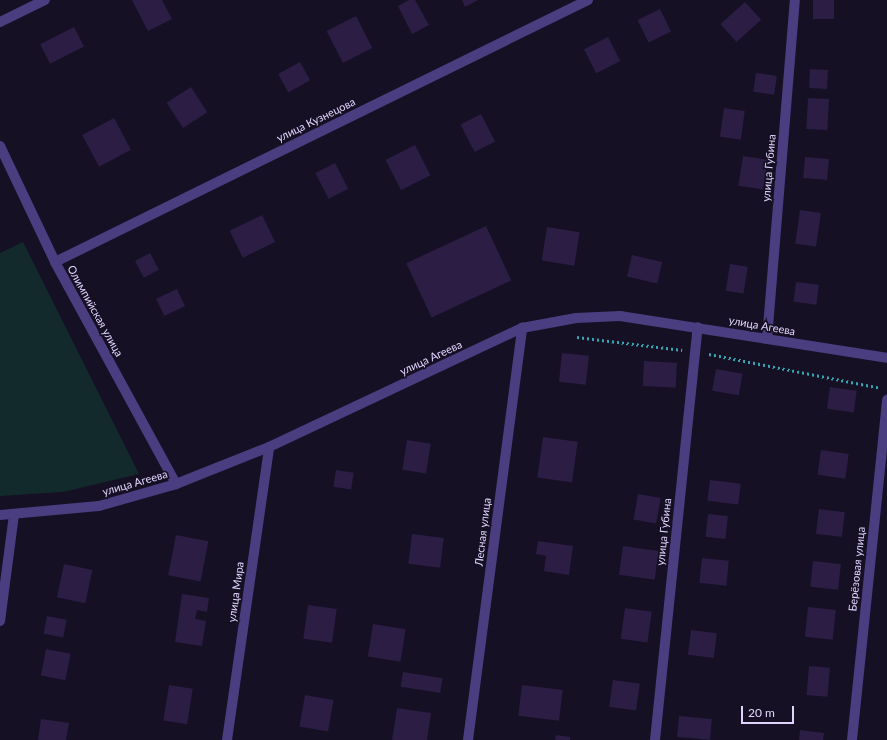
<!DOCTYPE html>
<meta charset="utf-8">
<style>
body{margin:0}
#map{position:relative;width:887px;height:740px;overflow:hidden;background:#161024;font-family:Lato,sans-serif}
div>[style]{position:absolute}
.green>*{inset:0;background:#132a2d}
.building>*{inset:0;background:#2b1d44;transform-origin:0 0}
.path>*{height:2.5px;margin-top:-1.25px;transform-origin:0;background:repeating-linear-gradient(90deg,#35a3b0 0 2px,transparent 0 5px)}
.minor>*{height:10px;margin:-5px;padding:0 5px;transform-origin:5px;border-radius:5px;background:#4a3d80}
.tertiary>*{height:10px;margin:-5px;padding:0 5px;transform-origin:5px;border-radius:5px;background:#4a3d80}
span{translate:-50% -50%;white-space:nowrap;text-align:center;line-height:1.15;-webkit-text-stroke:3.5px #161024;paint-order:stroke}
.street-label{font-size:11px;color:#e0d4fd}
.scale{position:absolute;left:741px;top:706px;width:53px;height:18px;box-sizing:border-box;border:2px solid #e0d4fd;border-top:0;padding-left:5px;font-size:12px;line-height:14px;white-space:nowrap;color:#e0d4fd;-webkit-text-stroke:3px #161024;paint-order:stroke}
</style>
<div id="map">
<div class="green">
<div style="clip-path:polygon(23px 242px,139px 474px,63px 492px,0 496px,0 253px)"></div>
</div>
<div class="building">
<div style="clip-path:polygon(132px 0,162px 0,172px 19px,148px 31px)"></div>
<div style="clip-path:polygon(409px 0,415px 0,429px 25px,412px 34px,398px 6px)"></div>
<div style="clip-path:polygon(462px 0,478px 0,465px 7px)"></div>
<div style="left:813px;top:0;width:21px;height:19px"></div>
<div style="left:745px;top:2px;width:24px;height:33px;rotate:48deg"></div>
<div style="left:660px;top:9px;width:25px;height:25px;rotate:64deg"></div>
<div style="left:356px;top:16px;width:36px;height:33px;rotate:63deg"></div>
<div style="left:74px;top:27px;width:22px;height:38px;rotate:63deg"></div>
<div style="left:608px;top:37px;width:27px;height:27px;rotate:63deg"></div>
<div style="left:300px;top:62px;width:21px;height:25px;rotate:61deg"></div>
<div style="left:810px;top:69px;width:18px;height:19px;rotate:3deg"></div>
<div style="left:756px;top:73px;width:21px;height:19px;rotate:8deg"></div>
<div style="left:191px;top:87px;width:30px;height:29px;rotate:57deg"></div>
<div style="left:808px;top:98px;width:21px;height:31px;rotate:3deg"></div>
<div style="left:724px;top:108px;width:21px;height:29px;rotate:8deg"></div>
<div style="left:481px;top:114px;width:31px;height:23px;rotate:63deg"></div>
<div style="left:114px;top:118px;width:36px;height:36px;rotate:62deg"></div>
<div style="left:415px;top:145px;width:34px;height:33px;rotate:63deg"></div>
<div style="left:743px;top:156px;width:25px;height:30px;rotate:9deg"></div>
<div style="left:805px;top:157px;width:24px;height:21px;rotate:5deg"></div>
<div style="left:335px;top:163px;width:29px;height:22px;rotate:63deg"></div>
<div style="left:800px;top:210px;width:21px;height:34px;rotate:8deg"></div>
<div style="left:262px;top:215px;width:30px;height:36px;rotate:64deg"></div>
<div style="left:486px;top:226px;width:60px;height:88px;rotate:65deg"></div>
<div style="left:547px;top:227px;width:33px;height:34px;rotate:9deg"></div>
<div style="left:150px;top:253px;width:19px;height:17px;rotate:62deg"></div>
<div style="left:632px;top:255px;width:31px;height:22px;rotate:13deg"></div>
<div style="left:730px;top:264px;width:18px;height:27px;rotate:9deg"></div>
<div style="left:796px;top:282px;width:23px;height:20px;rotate:7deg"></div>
<div style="left:177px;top:289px;width:19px;height:23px;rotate:65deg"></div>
<div style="left:562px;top:353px;width:27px;height:29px;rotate:6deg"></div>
<div style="left:644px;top:361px;width:33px;height:25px;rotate:3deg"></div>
<div style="left:716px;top:369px;width:27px;height:22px;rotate:10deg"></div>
<div style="left:830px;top:387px;width:27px;height:22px;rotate:8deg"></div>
<div style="left:543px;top:437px;width:35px;height:41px;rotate:8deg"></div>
<div style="left:407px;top:440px;width:24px;height:30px;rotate:9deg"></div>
<div style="left:821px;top:450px;width:28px;height:25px;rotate:8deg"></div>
<div style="left:336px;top:470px;width:18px;height:17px;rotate:9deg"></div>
<div style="left:710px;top:480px;width:31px;height:21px;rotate:7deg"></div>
<div style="left:638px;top:494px;width:23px;height:26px;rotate:10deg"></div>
<div style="left:819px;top:509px;width:26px;height:25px;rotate:7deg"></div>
<div style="left:708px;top:514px;width:20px;height:23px;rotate:6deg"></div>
<div style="left:412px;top:534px;width:32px;height:30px;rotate:7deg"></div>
<div style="left:176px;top:535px;width:33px;height:41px;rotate:11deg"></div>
<div style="clip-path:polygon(538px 541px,573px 546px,569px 575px,544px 571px,546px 556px,536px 554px)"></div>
<div style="left:623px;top:546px;width:36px;height:29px;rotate:8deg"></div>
<div style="left:702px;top:558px;width:27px;height:25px;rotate:6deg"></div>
<div style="left:813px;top:561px;width:28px;height:26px;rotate:6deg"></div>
<div style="left:64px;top:564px;width:29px;height:34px;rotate:12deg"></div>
<div style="clip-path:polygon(182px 594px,209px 598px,207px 612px,197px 610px,195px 619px,206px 621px,202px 646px,175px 642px)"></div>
<div style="left:308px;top:605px;width:29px;height:34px;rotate:8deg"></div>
<div style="left:808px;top:607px;width:28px;height:30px;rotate:6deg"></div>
<div style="left:625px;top:608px;width:27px;height:31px;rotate:8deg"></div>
<div style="left:47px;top:616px;width:20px;height:18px;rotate:11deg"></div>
<div style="left:373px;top:624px;width:33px;height:33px;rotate:9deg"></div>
<div style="left:691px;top:630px;width:26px;height:25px;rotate:7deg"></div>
<div style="left:46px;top:649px;width:25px;height:27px;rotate:11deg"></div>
<div style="left:809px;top:666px;width:21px;height:29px;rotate:5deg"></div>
<div style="left:403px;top:672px;width:40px;height:15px;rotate:9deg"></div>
<div style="left:613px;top:680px;width:27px;height:27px;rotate:8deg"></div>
<div style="left:169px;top:685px;width:24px;height:36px;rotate:9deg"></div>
<div style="left:522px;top:685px;width:41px;height:31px;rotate:7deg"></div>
<div style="left:305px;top:695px;width:29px;height:32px;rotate:10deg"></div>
<div style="clip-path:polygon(397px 708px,431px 713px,427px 740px,392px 740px)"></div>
<div style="left:679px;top:716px;width:33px;height:21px;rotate:5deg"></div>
<div style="clip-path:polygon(41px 719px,69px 723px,66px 740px,38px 740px)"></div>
<div style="clip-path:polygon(800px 730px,824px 733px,823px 740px,799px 740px)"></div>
<div style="clip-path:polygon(556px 735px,570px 737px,570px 740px,555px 740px)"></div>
</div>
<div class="path">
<div style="left:577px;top:337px;width:106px;rotate:7.1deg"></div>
<div style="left:709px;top:354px;width:174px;rotate:11.2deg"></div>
</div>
<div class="minor">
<div style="left:0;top:22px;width:50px;rotate:-26.1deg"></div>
<div style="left:55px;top:262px;width:594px;rotate:-26.18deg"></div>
<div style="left:767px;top:339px;width:340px;rotate:-85.3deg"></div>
<div style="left:0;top:621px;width:108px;rotate:-82.5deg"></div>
<div style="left:227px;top:740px;width:296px;rotate:-81.8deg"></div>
<div style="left:468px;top:740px;width:416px;rotate:-82.5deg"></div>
<div style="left:655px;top:740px;width:415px;rotate:-84.1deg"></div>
<div style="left:852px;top:740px;width:342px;rotate:-84.1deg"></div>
</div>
<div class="tertiary">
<div style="left:0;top:146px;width:128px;rotate:64.6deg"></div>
<div style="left:55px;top:262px;width:253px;rotate:61.4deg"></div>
<div style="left:0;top:515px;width:99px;rotate:-5.2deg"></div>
<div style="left:99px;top:506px;width:80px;rotate:-15.9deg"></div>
<div style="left:176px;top:484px;width:100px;rotate:-21.7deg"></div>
<div style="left:269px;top:447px;width:280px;rotate:-25.2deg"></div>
<div style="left:522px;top:328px;width:55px;rotate:-10.5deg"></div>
<div style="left:576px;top:318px;width:44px;rotate:-2.6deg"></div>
<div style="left:620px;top:316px;width:270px;rotate:8.9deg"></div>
</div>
<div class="street-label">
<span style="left:316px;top:120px;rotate:-26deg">улица Кузнецова</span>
<span style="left:769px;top:168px;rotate:-85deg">улица Губина</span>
<span style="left:95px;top:311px;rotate:61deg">Олимпийская улица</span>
<span style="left:762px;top:326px;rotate:10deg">улица Агеева</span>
<span style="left:431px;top:358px;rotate:-25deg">улица Агеева</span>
<span style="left:135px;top:483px;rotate:-16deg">улица Агеева</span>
<span style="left:483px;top:532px;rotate:-83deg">Лесная улица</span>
<span style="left:664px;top:532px;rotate:-84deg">улица Губина</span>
<span style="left:857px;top:569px;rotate:-84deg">Берёзовая улица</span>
<span style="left:236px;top:592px;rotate:-82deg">улица Мира</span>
</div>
<div class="scale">20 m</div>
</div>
